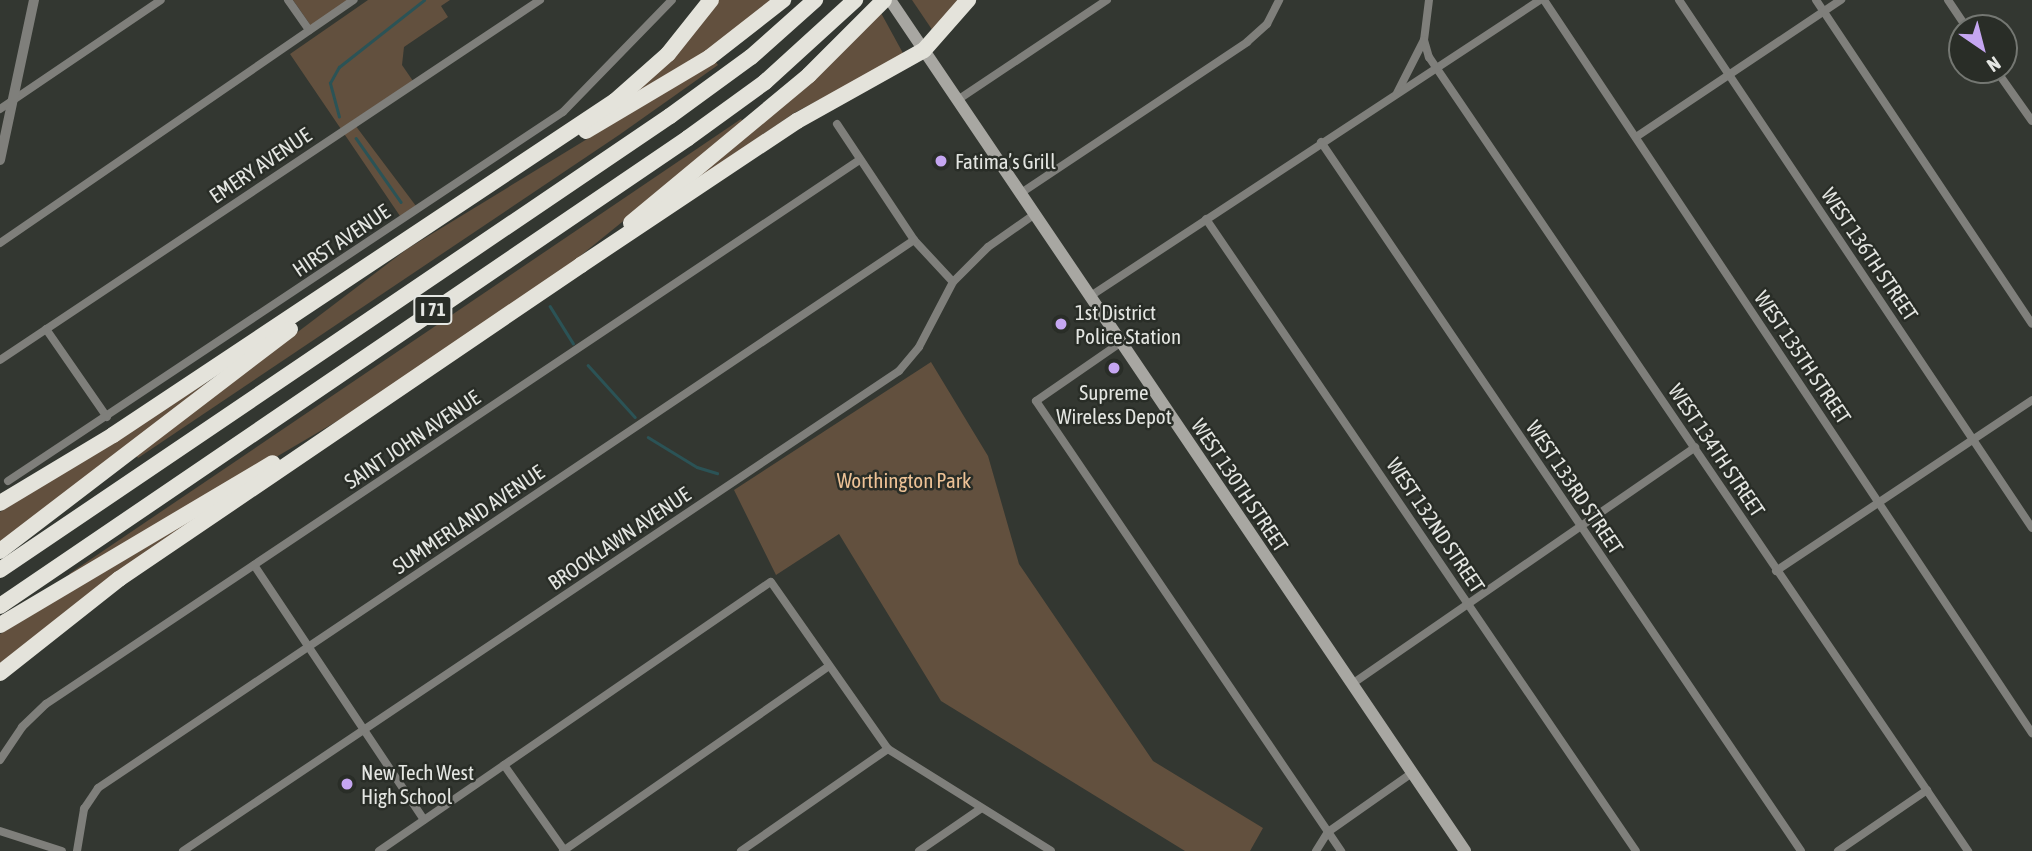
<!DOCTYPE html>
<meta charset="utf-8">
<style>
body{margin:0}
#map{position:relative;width:2032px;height:851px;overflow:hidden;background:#333731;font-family:"Asap Condensed",sans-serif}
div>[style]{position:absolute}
.green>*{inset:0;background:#62503e}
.stream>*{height:2.5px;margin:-1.25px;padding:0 1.25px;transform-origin:1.25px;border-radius:1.25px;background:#2b5356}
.minor>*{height:8px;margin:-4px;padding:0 4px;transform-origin:4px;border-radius:4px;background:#7f7f7b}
.tertiary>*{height:10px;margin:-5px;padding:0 5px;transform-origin:5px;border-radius:5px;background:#7f7f7b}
.secondary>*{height:12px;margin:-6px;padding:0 6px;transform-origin:6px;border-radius:6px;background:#a8a7a2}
.motorway>*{height:16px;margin:-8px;padding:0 8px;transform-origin:8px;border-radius:8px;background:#e4e3db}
.dots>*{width:19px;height:19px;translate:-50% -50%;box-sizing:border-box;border:4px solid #292d27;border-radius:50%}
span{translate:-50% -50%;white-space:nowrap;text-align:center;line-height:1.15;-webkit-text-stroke:5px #292d27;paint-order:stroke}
.shield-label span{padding:2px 5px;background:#292d27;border:2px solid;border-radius:5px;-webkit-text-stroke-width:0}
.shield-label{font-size:19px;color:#e4e6e2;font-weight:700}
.poi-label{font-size:21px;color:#e4e6e2}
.left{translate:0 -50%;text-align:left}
.street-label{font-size:21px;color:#e4e6e2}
.park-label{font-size:21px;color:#edc296}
.north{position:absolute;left:1948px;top:14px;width:70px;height:70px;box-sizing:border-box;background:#292d27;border:2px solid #747772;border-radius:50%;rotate:145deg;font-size:19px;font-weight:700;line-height:28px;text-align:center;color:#e4e6e2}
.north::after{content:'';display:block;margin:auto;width:24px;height:32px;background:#c5a6f1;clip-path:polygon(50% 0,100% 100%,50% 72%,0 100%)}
</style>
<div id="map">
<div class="green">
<div style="clip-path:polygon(293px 0,349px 0,311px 26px)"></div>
<div style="clip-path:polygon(368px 0,450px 0,441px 6px,448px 17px,404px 47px,402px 65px,413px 81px,352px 121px,416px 206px,400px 216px,290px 54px)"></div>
<div style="clip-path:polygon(718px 0,775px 0,744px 27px,591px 124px)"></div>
<div style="clip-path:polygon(912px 0,963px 0,935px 34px)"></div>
<div style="clip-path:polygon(881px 13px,904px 55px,794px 113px,676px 194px,821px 73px)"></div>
<div style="clip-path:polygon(715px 61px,718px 65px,619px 135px,138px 458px,136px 455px,407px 249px)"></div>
<div style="clip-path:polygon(741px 119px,744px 123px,563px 270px,351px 413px,72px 577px,69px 574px)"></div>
<div style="clip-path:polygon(931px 362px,988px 456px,1019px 564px,1153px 761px,1263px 828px,1250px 851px,1185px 851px,941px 701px,839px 534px,776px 575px,734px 490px)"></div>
<div style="clip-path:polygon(233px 366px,0 544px,0 512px)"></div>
<div style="clip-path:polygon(220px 502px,0 665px,0 634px)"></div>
</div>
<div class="stream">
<div style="left:339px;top:117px;width:35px;rotate:-105deg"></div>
<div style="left:330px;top:83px;width:18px;rotate:-61deg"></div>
<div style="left:339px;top:67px;width:108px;rotate:-38.2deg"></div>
<div style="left:356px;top:138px;width:78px;rotate:54.9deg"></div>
<div style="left:550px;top:306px;width:44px;rotate:58.1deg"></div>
<div style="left:588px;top:365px;width:70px;rotate:47.9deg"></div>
<div style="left:648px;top:437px;width:57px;rotate:31.5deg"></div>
<div style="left:697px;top:467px;width:21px;rotate:17deg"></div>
</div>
<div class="minor">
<div style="left:288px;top:0;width:37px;rotate:55deg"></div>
<div style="left:1429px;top:0;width:40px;rotate:97.1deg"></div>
<div style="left:1424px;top:40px;width:18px;rotate:74deg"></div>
<div style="left:1429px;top:57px;width:960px;rotate:55.83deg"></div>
<div style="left:1544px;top:0;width:881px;rotate:56.35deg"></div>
<div style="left:1679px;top:0;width:635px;rotate:56.23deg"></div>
<div style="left:1816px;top:0;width:389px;rotate:56.3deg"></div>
<div style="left:1948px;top:0;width:34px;rotate:56deg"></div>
<div style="left:1996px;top:70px;width:62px;rotate:54.8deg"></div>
<div style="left:1397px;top:93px;width:59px;rotate:-63deg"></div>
<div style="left:959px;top:99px;width:178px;rotate:-33.8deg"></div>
<div style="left:0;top:109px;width:194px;rotate:-34.1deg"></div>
<div style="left:837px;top:124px;width:139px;rotate:56.4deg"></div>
<div style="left:914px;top:240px;width:57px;rotate:47.1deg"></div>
<div style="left:1636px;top:137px;width:247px;rotate:-33.8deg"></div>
<div style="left:1321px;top:142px;width:856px;rotate:55.9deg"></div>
<div style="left:1021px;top:193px;width:272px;rotate:-33.7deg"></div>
<div style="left:1247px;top:42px;width:27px;rotate:-42deg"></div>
<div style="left:1267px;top:24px;width:27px;rotate:-63deg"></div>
<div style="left:1206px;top:219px;width:764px;rotate:55.77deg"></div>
<div style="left:0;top:243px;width:429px;rotate:-34.5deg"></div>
<div style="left:1089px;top:297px;width:540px;rotate:-33.37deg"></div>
<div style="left:46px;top:329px;width:107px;rotate:55.3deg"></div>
<div style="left:1120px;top:343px;width:102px;rotate:145.4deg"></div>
<div style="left:1036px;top:401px;width:544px;rotate:55.87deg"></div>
<div style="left:0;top:360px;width:649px;rotate:-33.69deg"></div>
<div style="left:8px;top:481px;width:666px;rotate:-33.62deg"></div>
<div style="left:563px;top:112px;width:156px;rotate:-45.8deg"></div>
<div style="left:254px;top:565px;width:306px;rotate:56.3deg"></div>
<div style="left:1776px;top:571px;width:308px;rotate:-33.7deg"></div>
<div style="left:1352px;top:684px;width:417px;rotate:-34.6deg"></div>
<div style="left:0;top:760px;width:40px;rotate:-56deg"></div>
<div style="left:22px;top:727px;width:33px;rotate:-44deg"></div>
<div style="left:46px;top:704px;width:977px;rotate:-33.77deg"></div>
<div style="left:504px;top:765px;width:105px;rotate:54.7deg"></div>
<div style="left:0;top:831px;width:65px;rotate:17.9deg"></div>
<div style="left:77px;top:851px;width:43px;rotate:-80.5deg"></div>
<div style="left:84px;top:809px;width:25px;rotate:-56deg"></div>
<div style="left:98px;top:788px;width:983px;rotate:-33.88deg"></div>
<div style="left:183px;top:851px;width:862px;rotate:-33.84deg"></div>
<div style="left:899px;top:371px;width:31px;rotate:-50deg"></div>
<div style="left:919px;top:347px;width:73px;rotate:-62.4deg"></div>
<div style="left:953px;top:282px;width:49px;rotate:-45deg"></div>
<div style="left:988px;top:247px;width:57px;rotate:-35.1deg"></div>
<div style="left:379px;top:851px;width:475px;rotate:-34.5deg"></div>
<div style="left:771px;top:582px;width:204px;rotate:55deg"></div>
<div style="left:888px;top:749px;width:192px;rotate:32deg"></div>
<div style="left:563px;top:851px;width:324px;rotate:-34.8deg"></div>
<div style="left:741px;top:851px;width:179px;rotate:-34.8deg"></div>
<div style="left:919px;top:851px;width:74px;rotate:-34.5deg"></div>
<div style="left:1316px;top:851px;width:22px;rotate:-58deg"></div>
<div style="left:1328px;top:832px;width:103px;rotate:-35.1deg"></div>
<div style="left:1838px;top:851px;width:108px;rotate:-34.4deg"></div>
</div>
<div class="tertiary">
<div style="left:0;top:160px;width:164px;rotate:-78deg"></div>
</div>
<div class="secondary">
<div style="left:890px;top:0;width:1027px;rotate:55.95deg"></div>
</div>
<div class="motorway">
<div style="left:586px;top:131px;width:144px;rotate:-30.8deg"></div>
<div style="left:710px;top:57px;width:93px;rotate:-38deg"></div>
<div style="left:631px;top:223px;width:231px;rotate:-39.7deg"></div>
<div style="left:809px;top:75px;width:106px;rotate:-45deg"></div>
<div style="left:0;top:503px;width:132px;rotate:-31deg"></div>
<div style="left:113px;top:435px;width:603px;rotate:-33.64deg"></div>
<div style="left:615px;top:101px;width:71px;rotate:-41.6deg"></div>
<div style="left:668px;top:54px;width:69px;rotate:-51.5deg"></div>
<div style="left:0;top:551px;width:365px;rotate:-37.4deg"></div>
<div style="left:0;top:570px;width:809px;rotate:-34.12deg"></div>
<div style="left:670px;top:116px;width:100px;rotate:-36.1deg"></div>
<div style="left:751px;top:57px;width:86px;rotate:-41.7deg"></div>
<div style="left:0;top:606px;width:832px;rotate:-34.22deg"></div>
<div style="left:688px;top:138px;width:95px;rotate:-36deg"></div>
<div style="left:765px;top:82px;width:122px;rotate:-42.3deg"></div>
<div style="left:0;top:625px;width:317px;rotate:-30.7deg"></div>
<div style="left:0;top:673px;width:152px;rotate:-38.3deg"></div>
<div style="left:119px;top:579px;width:559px;rotate:-34.2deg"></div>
<div style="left:581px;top:265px;width:260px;rotate:-33.7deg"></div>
<div style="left:797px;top:121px;width:145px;rotate:-29.2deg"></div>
<div style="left:924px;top:50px;width:67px;rotate:-48.7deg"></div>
</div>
<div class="dots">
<div style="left:941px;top:161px;background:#c5a6f1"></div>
<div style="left:1061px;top:324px;background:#c5a6f1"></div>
<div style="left:1114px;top:368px;background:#c5a6f1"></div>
<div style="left:347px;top:784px;background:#c5a6f1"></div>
</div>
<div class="shield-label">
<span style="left:433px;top:310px">I 71</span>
</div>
<div class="poi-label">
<span class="left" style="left:955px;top:161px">Fatima’s Grill</span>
<span class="left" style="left:1075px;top:324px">1st District<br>Police Station</span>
<span style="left:1114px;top:404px">Supreme<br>Wireless Depot</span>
<span class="left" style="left:361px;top:784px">New Tech West<br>High School</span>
</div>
<div class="street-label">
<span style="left:260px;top:165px;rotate:-34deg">EMERY AVENUE</span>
<span style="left:341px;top:240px;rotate:-34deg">HIRST AVENUE</span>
<span style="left:1870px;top:254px;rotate:56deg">WEST 136TH STREET</span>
<span style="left:1803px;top:357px;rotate:56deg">WEST 135TH STREET</span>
<span style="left:412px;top:439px;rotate:-34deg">SAINT JOHN AVENUE</span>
<span style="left:1717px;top:450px;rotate:56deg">WEST 134TH STREET</span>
<span style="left:1240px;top:485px;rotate:56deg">WEST 130TH STREET</span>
<span style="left:1575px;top:487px;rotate:56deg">WEST 133RD STREET</span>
<span style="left:468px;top:519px;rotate:-34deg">SUMMERLAND AVENUE</span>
<span style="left:1436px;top:525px;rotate:56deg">WEST 132ND STREET</span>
<span style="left:619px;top:538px;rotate:-34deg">BROOKLAWN AVENUE</span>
</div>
<div class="park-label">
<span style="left:904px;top:480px">Worthington Park</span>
</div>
<div class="north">N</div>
</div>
